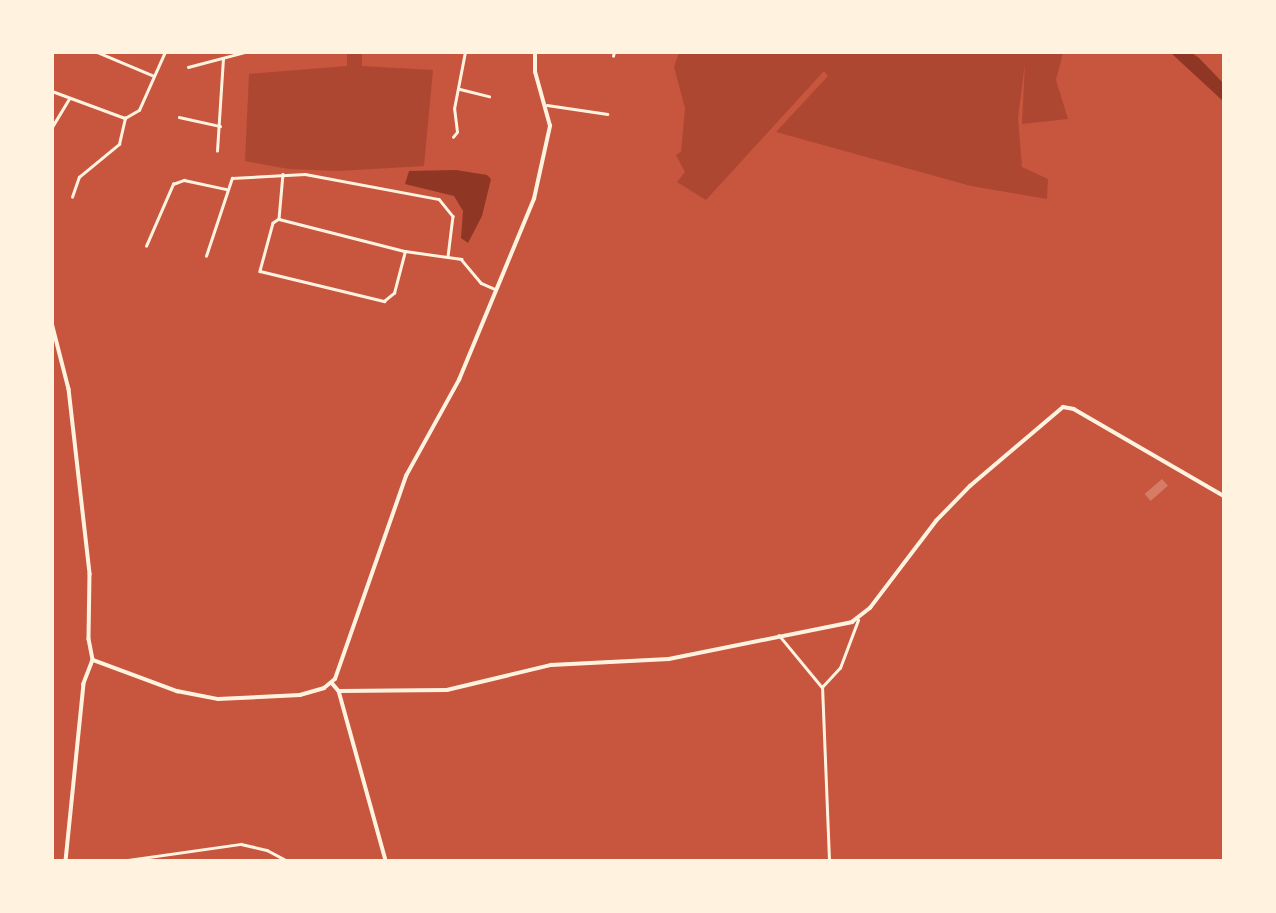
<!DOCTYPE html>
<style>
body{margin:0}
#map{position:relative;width:1276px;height:913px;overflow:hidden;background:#c8553d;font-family:"Sofia Sans Condensed",sans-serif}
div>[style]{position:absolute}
.green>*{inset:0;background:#ae4732}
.water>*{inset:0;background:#8f3625}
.building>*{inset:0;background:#d67c66;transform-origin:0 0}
.minor>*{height:2.5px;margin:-1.25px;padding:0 1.25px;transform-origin:1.25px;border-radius:1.25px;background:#fff3e0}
.tertiary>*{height:3.5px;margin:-1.75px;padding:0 1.75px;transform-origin:1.75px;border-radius:1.75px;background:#fff3e0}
.secondary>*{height:3.5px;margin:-1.75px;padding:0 1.75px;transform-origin:1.75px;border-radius:1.75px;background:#fff3e0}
span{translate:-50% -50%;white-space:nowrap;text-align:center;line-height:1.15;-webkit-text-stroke:6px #fff3e0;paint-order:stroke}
.frame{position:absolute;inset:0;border:54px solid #fff3e0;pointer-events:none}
</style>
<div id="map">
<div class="green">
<div style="clip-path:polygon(679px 52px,1063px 53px,1056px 80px,1068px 119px,1022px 124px,1025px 63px,1018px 118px,1022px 167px,1048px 179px,1047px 199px,971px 186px,776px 132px,828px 76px,824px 71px,706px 200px,677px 182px,685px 172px,676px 155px,681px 152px,685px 108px,674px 67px)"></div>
<div style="clip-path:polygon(347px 53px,362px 53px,362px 66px,433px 70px,424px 166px,338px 171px,289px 169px,245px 161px,249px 74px,347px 66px)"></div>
</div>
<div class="water">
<div style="clip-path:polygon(1171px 53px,1192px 53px,1199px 58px,1223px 83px,1223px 101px)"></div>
<div style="clip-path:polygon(456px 170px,487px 175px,491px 179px,482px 216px,468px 243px,461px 238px,463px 211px,454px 196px,405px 184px,409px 171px)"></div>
</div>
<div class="building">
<div style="left:1162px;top:479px;width:9px;height:23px;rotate:49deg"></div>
</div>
<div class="minor">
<div style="left:97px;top:52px;width:60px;rotate:22.7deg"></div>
<div style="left:613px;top:56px;width:4px;rotate:-76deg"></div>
<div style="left:188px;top:67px;width:59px;rotate:-14.7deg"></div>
<div style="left:460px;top:89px;width:30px;rotate:14deg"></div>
<div style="left:52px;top:91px;width:78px;rotate:20.3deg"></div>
<div style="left:547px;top:105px;width:61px;rotate:8.5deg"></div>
<div style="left:179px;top:117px;width:42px;rotate:12.4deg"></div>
<div style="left:125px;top:118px;width:16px;rotate:-30deg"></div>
<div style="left:139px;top:110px;width:64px;rotate:-65.9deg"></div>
<div style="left:52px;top:127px;width:33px;rotate:-59deg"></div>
<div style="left:453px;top:137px;width:6px;rotate:-51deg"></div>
<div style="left:457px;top:132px;width:23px;rotate:-97deg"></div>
<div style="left:454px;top:109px;width:58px;rotate:-79.1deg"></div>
<div style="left:217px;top:151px;width:92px;rotate:-86.3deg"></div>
<div style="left:283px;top:174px;width:45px;rotate:95.1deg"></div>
<div style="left:279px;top:219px;width:7px;rotate:146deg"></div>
<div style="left:273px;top:223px;width:50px;rotate:105.2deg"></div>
<div style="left:260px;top:271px;width:128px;rotate:13.6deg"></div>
<div style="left:384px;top:301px;width:13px;rotate:-39deg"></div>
<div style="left:394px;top:293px;width:43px;rotate:-75.3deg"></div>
<div style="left:72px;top:197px;width:21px;rotate:-71deg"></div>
<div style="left:79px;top:177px;width:52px;rotate:-39.5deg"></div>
<div style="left:119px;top:144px;width:27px;rotate:-77deg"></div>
<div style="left:279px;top:219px;width:130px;rotate:14.3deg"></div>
<div style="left:405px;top:251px;width:57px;rotate:8.1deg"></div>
<div style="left:461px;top:259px;width:31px;rotate:50deg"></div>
<div style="left:481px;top:283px;width:15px;rotate:23deg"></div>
<div style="left:146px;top:246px;width:68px;rotate:-66.5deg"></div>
<div style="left:173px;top:184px;width:12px;rotate:-20deg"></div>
<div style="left:184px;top:180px;width:43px;rotate:12.1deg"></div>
<div style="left:206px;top:256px;width:82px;rotate:-71.6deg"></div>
<div style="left:232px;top:178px;width:73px;rotate:-3.1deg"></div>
<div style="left:305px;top:174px;width:136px;rotate:10.6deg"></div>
<div style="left:439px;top:199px;width:22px;rotate:51deg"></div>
<div style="left:453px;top:216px;width:41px;rotate:97deg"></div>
<div style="left:779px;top:635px;width:67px;rotate:50.4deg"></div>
<div style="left:128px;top:860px;width:114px;rotate:-8.1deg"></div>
<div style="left:241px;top:844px;width:27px;rotate:13deg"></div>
<div style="left:267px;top:850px;width:21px;rotate:28deg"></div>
<div style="left:829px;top:860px;width:173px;rotate:-92.3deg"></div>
<div style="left:822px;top:687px;width:26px;rotate:-47deg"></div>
<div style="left:840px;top:668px;width:51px;rotate:-69.4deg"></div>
</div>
<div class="tertiary">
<div style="left:93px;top:660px;width:90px;rotate:20.3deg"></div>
<div style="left:177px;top:691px;width:42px;rotate:11deg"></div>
<div style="left:218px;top:699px;width:82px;rotate:-2.8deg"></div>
<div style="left:300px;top:695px;width:25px;rotate:-16deg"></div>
<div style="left:324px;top:688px;width:14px;rotate:-39deg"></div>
<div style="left:335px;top:679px;width:215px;rotate:-70.7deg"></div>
<div style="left:406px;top:476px;width:110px;rotate:-61.1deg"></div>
<div style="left:459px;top:380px;width:196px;rotate:-67.5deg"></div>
<div style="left:534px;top:199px;width:75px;rotate:-77.6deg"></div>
<div style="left:550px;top:126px;width:56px;rotate:-105.5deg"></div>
<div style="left:535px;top:72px;width:20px;rotate:-90deg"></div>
<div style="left:332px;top:683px;width:11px;rotate:49deg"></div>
<div style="left:339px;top:691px;width:108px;rotate:-0.5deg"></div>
<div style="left:447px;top:690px;width:107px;rotate:-13.5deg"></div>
<div style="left:551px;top:665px;width:118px;rotate:-2.9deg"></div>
<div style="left:669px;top:659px;width:187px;rotate:-11.4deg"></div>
<div style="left:852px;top:622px;width:23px;rotate:-38deg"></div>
<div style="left:870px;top:608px;width:109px;rotate:-52.8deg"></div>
<div style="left:936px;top:521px;width:49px;rotate:-45.8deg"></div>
<div style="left:970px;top:486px;width:122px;rotate:-40.3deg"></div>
<div style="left:1063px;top:407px;width:11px;rotate:10deg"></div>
<div style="left:1074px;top:409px;width:173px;rotate:30.1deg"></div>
<div style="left:339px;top:691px;width:175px;rotate:74.5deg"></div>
</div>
<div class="secondary">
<div style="left:52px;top:323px;width:68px;rotate:75.6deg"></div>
<div style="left:69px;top:389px;width:186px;rotate:83.5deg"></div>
<div style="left:90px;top:574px;width:65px;rotate:90.9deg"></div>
<div style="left:89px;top:639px;width:21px;rotate:79deg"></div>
<div style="left:93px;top:660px;width:26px;rotate:111deg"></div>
<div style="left:84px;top:684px;width:177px;rotate:95.8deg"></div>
</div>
<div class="frame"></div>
</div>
